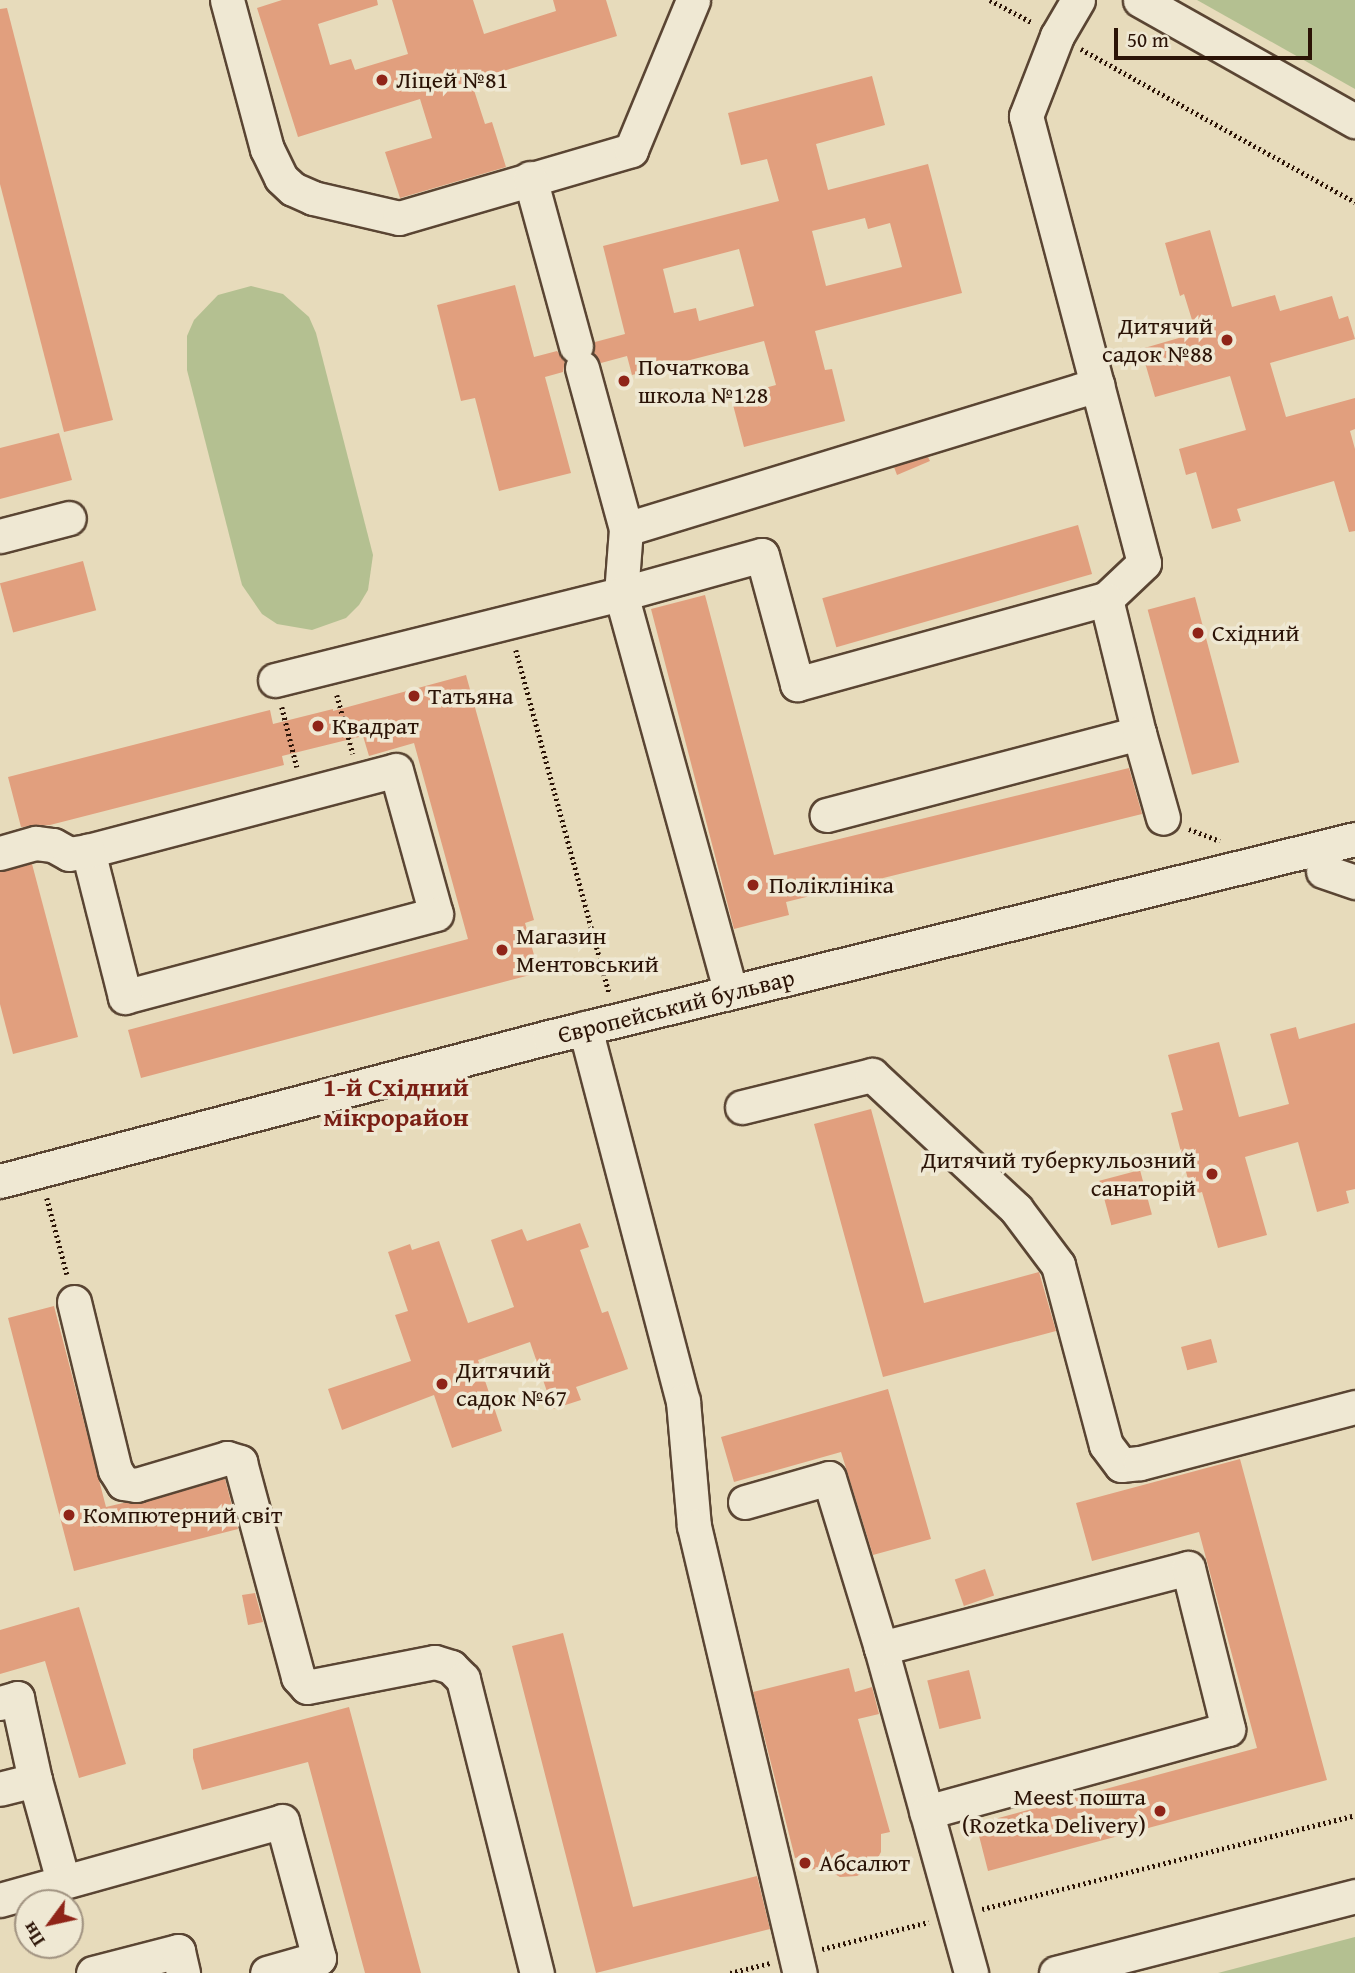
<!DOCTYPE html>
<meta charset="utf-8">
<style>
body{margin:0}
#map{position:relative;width:1355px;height:1973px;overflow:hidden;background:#e7dbbb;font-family:"Gentium Book Plus",serif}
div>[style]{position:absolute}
.green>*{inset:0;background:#b4c091}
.building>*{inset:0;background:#e19f7e;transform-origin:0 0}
.path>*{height:4.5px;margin-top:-2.25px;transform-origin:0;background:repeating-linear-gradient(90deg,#2b1306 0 2px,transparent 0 5.5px)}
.roads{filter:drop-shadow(2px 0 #5a4533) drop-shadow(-2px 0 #5a4533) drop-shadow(0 2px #5a4533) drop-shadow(0 -2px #5a4533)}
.minor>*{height:33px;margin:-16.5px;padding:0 16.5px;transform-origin:16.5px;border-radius:16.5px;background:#efe8d3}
.dots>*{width:19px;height:19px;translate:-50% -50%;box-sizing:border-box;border:4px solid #efe8d3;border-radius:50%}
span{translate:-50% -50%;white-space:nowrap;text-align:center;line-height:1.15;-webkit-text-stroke:7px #efe8d3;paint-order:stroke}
.poi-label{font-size:24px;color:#2b1306}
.left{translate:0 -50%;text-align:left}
.right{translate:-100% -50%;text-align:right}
.street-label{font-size:24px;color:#2b1306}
.neighbourhood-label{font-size:26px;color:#7a1f14;font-weight:700}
.north{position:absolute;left:14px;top:1889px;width:70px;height:70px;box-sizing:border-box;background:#efe8d3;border:2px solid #a19381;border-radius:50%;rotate:237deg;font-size:19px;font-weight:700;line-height:28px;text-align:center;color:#2b1306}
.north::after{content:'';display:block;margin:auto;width:24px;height:32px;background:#8f2418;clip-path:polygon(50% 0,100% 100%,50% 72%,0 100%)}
.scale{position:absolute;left:1114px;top:28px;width:198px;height:32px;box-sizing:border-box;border:4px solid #2b1306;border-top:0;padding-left:9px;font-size:21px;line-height:24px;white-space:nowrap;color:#2b1306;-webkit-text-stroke:5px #efe8d3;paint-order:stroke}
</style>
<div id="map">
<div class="green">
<div style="clip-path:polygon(1197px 0,1355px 0,1355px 89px)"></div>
<div style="clip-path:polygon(251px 286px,283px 294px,309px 317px,316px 333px,373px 555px,368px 590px,359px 605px,346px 618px,312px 630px,277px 624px,262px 614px,242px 585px,187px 370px,187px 336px,194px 320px,218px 295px)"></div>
<div style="clip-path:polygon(1355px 1937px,1355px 1973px,1218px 1973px)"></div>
</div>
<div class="building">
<div style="clip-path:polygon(282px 0,377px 0,378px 5px,318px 24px,330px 65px,351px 59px,355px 70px,408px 54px,392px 0,473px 0,484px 34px,556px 11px,553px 0,606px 0,617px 36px,471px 81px,485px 124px,492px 122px,506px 167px,400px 198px,385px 152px,432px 138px,420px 99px,298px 137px,257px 8px)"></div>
<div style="clip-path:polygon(7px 8px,113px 420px,64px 432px,0 184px,0 9px)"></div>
<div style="clip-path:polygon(evenodd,872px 76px,885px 125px,816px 144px,828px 190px,928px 164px,962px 293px,815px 331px,825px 370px,832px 369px,845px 421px,744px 447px,731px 397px,776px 385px,764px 341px,632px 375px,627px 356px,601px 363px,593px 353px,595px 342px,625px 334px,603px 246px,779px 201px,767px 159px,741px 165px,728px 113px,872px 76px,865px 218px,868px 229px,890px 223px,902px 267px,826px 286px,812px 231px,865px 218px,872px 76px,739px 249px,754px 306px,699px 321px,696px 308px,674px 313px,663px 269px,739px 249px)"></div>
<div style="clip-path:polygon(1210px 230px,1232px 307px,1275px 295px,1280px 311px,1332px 296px,1339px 319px,1348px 316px,1355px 339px,1270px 363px,1286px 417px,1355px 398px,1355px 429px,1350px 431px,1355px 449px,1355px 531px,1349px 532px,1334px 481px,1237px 509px,1241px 521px,1212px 529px,1196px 472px,1186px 475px,1179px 449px,1246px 430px,1230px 376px,1155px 397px,1141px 349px,1196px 333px,1184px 294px,1180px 296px,1165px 243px)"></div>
<div style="clip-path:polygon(515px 285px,534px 357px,557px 351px,565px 361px,563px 372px,545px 377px,571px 473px,499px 491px,475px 398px,461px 401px,437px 305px)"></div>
<div style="clip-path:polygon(59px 433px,72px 480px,0 499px,0 448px)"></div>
<div style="clip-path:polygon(928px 457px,930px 461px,897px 475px,894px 467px)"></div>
<div style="left:1078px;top:525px;width:51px;height:266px;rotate:74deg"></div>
<div style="left:83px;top:561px;width:51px;height:86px;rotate:75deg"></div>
<div style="clip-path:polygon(705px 595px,774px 855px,1129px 768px,1142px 814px,786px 902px,789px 915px,734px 929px,651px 609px)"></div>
<div style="left:1195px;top:597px;width:171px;height:49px;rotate:75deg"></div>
<div style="clip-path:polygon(466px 675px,534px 920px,525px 923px,536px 962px,530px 975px,141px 1078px,128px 1030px,468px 939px,414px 743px,369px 756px,363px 736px,282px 756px,284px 765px,50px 825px,21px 827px,8px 777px,270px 710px,273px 724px,333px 709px,333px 711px)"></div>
<div style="clip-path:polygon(32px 864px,78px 1037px,13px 1054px,0 1004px,0 872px)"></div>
<div style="clip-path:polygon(1355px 1023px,1355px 1189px,1346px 1191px,1349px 1203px,1317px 1212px,1298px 1142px,1245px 1157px,1267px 1235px,1218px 1248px,1202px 1192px,1192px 1195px,1171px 1113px,1183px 1110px,1168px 1055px,1219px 1042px,1239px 1117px,1289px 1104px,1270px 1034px,1296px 1027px,1299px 1039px)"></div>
<div style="clip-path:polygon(871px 1109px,924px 1303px,1039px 1272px,1056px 1331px,883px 1377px,814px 1124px)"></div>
<div style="left:1140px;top:1170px;width:46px;height:42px;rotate:75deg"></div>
<div style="clip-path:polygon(580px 1223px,589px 1247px,580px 1250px,602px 1313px,608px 1311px,628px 1369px,576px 1387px,581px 1400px,553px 1409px,530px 1342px,478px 1360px,502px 1431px,452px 1448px,434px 1395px,342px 1430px,328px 1389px,411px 1361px,395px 1315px,408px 1311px,388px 1252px,410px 1244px,412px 1250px,439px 1241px,468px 1323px,514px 1307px,491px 1240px,522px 1229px,527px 1241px)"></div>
<div style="clip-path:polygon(54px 1306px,106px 1507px,123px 1503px,141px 1503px,225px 1479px,238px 1529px,74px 1571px,8px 1318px)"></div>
<div style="left:1211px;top:1339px;width:24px;height:31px;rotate:75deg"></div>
<div style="clip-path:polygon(888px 1389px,931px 1539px,873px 1555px,841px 1452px,734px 1482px,721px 1437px)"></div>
<div style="clip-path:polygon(1240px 1459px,1327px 1780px,988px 1871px,976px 1824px,1257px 1748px,1199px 1532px,1092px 1561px,1076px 1503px)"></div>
<div style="left:985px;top:1569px;width:28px;height:32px;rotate:71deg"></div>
<div style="clip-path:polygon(255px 1593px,263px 1622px,248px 1625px,242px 1595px)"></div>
<div style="clip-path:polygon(79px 1607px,126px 1764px,79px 1778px,45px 1661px,0 1674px,0 1630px)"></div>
<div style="clip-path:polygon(563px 1633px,633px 1907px,757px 1876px,770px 1929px,596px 1973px,512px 1646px)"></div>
<div style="clip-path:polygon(849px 1668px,855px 1692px,872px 1687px,879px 1714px,858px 1719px,890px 1832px,881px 1834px,881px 1852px,873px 1867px,857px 1876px,840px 1877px,822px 1867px,807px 1871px,803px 1856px,795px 1858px,753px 1692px)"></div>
<div style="left:969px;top:1670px;width:50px;height:43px;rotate:76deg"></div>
<div style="clip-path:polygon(349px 1707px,421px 1973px,365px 1973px,308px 1762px,202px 1790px,193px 1758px,193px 1749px)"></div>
</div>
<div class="path">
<div style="left:990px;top:0;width:49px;rotate:28.1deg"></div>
<div style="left:1081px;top:49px;width:314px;rotate:29.2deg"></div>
<div style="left:516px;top:650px;width:355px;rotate:74.8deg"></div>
<div style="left:337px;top:695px;width:61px;rotate:74.8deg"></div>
<div style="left:282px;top:707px;width:62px;rotate:76deg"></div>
<div style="left:1189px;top:829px;width:33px;rotate:21deg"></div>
<div style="left:47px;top:1198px;width:79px;rotate:75.3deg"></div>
<div style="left:982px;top:1909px;width:385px;rotate:-14.1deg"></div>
<div style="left:822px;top:1949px;width:110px;rotate:-14.2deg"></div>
<div style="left:730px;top:1973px;width:41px;rotate:-14deg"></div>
</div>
<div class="roads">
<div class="minor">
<div style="left:227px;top:0;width:154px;rotate:75deg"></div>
<div style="left:267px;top:149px;width:32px;rotate:64deg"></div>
<div style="left:281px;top:178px;width:16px;rotate:43deg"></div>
<div style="left:293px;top:189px;width:22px;rotate:24deg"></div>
<div style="left:313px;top:198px;width:88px;rotate:13.1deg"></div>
<div style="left:399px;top:218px;width:242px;rotate:-16.3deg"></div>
<div style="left:631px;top:150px;width:162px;rotate:-67.5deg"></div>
<div style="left:1078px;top:0;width:42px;rotate:120.3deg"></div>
<div style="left:1057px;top:36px;width:86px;rotate:111.2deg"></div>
<div style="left:1026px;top:116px;width:462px;rotate:75.2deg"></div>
<div style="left:1144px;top:563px;width:52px;rotate:136.5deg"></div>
<div style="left:1140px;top:0;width:247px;rotate:29.4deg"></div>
<div style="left:530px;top:178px;width:174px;rotate:74.7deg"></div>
<div style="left:582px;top:368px;width:167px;rotate:74.7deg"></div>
<div style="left:626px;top:529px;width:493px;rotate:-17deg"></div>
<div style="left:626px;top:529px;width:65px;rotate:94.4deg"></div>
<div style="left:621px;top:594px;width:413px;rotate:74.6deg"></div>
<div style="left:0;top:536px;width:71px;rotate:-14.6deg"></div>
<div style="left:275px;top:680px;width:357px;rotate:-14deg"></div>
<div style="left:621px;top:594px;width:146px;rotate:-15.5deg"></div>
<div style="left:762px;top:555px;width:134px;rotate:74.8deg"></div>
<div style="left:797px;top:684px;width:320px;rotate:-15.4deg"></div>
<div style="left:1106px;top:599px;width:138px;rotate:76.2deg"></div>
<div style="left:1139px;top:733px;width:323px;rotate:165.3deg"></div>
<div style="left:1139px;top:733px;width:88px;rotate:74.2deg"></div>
<div style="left:396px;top:770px;width:149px;rotate:74.5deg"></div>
<div style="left:436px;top:914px;width:322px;rotate:165.1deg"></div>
<div style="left:125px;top:997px;width:151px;rotate:-104.2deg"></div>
<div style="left:88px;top:851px;width:318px;rotate:-14.7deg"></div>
<div style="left:0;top:853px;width:37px;rotate:-16deg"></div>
<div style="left:36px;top:843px;width:17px;rotate:7deg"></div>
<div style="left:53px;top:845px;width:18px;rotate:29deg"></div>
<div style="left:69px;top:854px;width:19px;rotate:-9deg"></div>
<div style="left:1323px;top:871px;width:34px;rotate:19deg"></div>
<div style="left:585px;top:1028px;width:386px;rotate:75.3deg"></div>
<div style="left:683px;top:1401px;width:125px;rotate:85deg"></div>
<div style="left:694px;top:1526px;width:459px;rotate:76.7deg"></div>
<div style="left:742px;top:1107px;width:134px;rotate:-13.8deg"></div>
<div style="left:872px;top:1075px;width:197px;rotate:42.9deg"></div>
<div style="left:1016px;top:1209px;width:70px;rotate:53.1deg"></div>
<div style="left:1058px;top:1265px;width:186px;rotate:75.1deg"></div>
<div style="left:1106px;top:1445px;width:25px;rotate:53deg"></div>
<div style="left:1121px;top:1465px;width:19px;rotate:-6deg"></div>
<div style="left:1140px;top:1463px;width:222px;rotate:-14.6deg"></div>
<div style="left:0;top:1181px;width:568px;rotate:-14.7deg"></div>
<div style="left:549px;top:1037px;width:830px;rotate:-13.8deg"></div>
<div style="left:74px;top:1302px;width:173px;rotate:76.3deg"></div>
<div style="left:115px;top:1470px;width:15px;rotate:58deg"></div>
<div style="left:123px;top:1483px;width:13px;rotate:9deg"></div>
<div style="left:136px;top:1485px;width:95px;rotate:-16.5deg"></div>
<div style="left:227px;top:1458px;width:14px;rotate:17deg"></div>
<div style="left:240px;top:1462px;width:223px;rotate:74.9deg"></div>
<div style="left:298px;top:1677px;width:13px;rotate:48deg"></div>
<div style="left:307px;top:1687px;width:130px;rotate:-11.1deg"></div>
<div style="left:435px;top:1662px;width:17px;rotate:17deg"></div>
<div style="left:451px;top:1667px;width:17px;rotate:45deg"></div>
<div style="left:463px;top:1679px;width:303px;rotate:75.9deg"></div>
<div style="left:745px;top:1502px;width:87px;rotate:-15.9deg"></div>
<div style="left:829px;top:1478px;width:178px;rotate:73deg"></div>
<div style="left:881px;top:1648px;width:337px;rotate:74.5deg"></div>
<div style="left:881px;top:1648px;width:317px;rotate:-14.6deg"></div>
<div style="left:1188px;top:1568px;width:166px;rotate:76deg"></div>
<div style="left:1228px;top:1729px;width:313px;rotate:164.6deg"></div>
<div style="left:0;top:1703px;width:18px;rotate:-16deg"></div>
<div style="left:17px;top:1698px;width:84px;rotate:77.6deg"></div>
<div style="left:35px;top:1780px;width:36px;rotate:166deg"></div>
<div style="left:35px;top:1780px;width:105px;rotate:74.5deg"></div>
<div style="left:0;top:1900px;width:293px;rotate:-15.6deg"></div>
<div style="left:282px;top:1821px;width:142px;rotate:74.9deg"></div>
<div style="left:319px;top:1958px;width:54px;rotate:163.9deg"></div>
<div style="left:93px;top:1973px;width:88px;rotate:-14.5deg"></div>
<div style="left:178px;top:1951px;width:23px;rotate:77deg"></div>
<div style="left:1056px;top:1973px;width:309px;rotate:-14.4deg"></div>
</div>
</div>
<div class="dots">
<div style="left:382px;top:80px;background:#8f2418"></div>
<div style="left:1227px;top:340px;background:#8f2418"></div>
<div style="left:624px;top:381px;background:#8f2418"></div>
<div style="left:1198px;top:633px;background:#8f2418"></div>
<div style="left:414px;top:696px;background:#8f2418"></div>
<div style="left:318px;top:726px;background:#8f2418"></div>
<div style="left:753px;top:885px;background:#8f2418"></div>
<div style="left:502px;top:950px;background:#8f2418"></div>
<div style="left:1212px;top:1174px;background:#8f2418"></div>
<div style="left:442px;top:1384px;background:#8f2418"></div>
<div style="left:69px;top:1515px;background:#8f2418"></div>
<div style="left:1160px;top:1811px;background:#8f2418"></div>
<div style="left:805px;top:1863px;background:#8f2418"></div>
</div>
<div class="poi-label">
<span class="left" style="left:396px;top:80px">Ліцей №81</span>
<span class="right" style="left:1213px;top:340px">Дитячий<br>садок №88</span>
<span class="left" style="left:638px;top:381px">Початкова<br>школа №128</span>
<span class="left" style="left:1212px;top:633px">Східний</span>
<span class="left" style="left:428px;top:696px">Татьяна</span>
<span class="left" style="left:332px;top:726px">Квадрат</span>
<span class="left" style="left:769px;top:885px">Поліклініка</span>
<span class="left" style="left:516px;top:950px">Магазин<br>Ментовський</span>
<span class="right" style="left:1196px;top:1174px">Дитячий туберкульозний<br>санаторій</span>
<span class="left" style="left:456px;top:1384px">Дитячий<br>садок №67</span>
<span class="left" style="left:83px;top:1515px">Компютерний світ</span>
<span class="right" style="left:1146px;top:1811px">Meest пошта<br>(Rozetka Delivery)</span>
<span class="left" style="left:819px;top:1863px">Абсалют</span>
</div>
<div class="street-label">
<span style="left:676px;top:1006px;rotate:-14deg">Європейський бульвар</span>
</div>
<div class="neighbourhood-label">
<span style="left:396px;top:1102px">1-й Східний<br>мікрорайон</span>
</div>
<div class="north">Пн</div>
<div class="scale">50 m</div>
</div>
